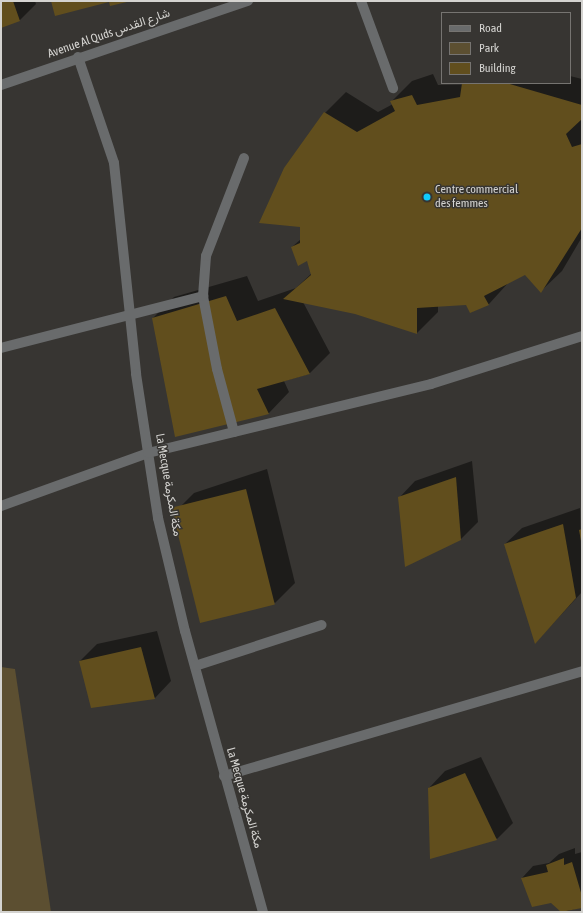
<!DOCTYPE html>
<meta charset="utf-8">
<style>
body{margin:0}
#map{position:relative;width:583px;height:913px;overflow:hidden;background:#373532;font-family:"Asap Condensed",Vazirmatn,sans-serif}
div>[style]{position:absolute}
.green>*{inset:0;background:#5c4f31}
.shadow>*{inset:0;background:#0007}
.building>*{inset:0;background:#614e1d;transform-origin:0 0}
.minor>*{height:10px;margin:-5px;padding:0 5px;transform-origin:5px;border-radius:5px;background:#696b6c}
.dots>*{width:11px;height:11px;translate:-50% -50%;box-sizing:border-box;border:2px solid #373532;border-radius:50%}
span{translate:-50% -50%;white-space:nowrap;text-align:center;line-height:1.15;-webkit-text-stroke:3px #373532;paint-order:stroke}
.street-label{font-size:12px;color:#d4d3d0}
.poi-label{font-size:12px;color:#d4d3d0}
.left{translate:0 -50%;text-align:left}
.frame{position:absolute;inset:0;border:2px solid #d4d3d0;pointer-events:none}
.legend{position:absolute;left:441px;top:12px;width:130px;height:72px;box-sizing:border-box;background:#373532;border:1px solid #767471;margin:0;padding:5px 7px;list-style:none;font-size:12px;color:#d4d3d0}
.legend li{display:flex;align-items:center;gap:8px;height:20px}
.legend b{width:20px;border:1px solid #767471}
</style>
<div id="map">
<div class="green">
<div style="clip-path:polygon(1px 667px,15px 669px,51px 912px,1px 912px)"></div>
</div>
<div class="shadow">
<div style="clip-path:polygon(1px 1px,35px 1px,36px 4px,20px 20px,1px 27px)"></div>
<div style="clip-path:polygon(433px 74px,438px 85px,570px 83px,570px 76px,582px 79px,582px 237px,562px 271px,541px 291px,525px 274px,509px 282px,489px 304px,471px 312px,467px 304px,438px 305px,438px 312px,417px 333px,355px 313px,303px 302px,330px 353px,309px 374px,284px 381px,289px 392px,269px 413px,176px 436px,153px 318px,174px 297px,247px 276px,258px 301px,296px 288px,312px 273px,307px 259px,292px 247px,301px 239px,325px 113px,346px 92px,378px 112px,393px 104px,392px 101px,412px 81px)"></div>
<div style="clip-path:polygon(472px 461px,478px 522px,461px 539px,399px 498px,415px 481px)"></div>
<div style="clip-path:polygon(267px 469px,295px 583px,275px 603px,174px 513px,194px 493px)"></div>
<div style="clip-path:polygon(580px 508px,582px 592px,536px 642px,505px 544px,522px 528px)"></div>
<div style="clip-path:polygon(157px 631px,171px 681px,155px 698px,80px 661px,97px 644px)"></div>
<div style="clip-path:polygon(481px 757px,513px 823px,497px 839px,429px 788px,445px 771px)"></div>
<div style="clip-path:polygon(575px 848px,575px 854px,582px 852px,582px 907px,563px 912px,522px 878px,533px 866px,549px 863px,559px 854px)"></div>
</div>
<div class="building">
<div style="clip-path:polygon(1px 1px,13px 1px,20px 21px,1px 28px)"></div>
<div style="clip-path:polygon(51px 1px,127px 1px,127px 2px,110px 6px,109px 2px,55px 16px)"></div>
<div style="clip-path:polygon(462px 83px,506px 83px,582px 105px,582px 119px,566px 134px,572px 147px,582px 144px,582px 228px,541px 293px,525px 275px,484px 296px,489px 305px,470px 313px,466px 305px,417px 308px,417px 334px,355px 314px,283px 299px,311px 275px,307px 261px,298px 266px,291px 247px,300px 243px,300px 227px,259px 223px,284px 168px,324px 112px,357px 132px,395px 111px,390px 101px,412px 95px,417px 105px,460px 97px)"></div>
<div style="clip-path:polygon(226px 296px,237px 321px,275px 308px,310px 374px,257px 389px,269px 414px,175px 437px,152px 318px)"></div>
<div style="clip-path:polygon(456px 477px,461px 540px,405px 567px,398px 497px)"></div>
<div style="left:246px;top:489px;width:119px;height:77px;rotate:76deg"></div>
<div style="clip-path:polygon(563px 524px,576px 598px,535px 644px,504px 544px)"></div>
<div style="clip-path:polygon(582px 529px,582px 540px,581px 541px,579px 530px)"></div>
<div style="clip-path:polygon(141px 647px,155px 699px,91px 708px,79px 661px)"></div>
<div style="clip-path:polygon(465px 773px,497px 840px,430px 859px,428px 788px)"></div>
<div style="clip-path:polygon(564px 858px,564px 865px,572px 862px,582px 896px,582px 908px,561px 912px,551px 903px,532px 907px,521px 878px,548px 872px,546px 865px)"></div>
</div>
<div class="minor">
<div style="left:361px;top:1px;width:93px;rotate:69.8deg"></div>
<div style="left:78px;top:57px;width:112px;rotate:71.2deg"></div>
<div style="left:114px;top:163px;width:212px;rotate:84deg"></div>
<div style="left:136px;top:374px;width:146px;rotate:81.3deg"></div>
<div style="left:158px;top:518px;width:116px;rotate:76.6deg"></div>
<div style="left:185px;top:631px;width:292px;rotate:74.5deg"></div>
<div style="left:1px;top:85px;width:261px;rotate:-18.8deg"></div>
<div style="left:1px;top:348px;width:209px;rotate:-14.4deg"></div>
<div style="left:234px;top:432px;width:65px;rotate:-105.1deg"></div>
<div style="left:217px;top:369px;width:74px;rotate:-100.9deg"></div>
<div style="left:203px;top:296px;width:40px;rotate:-85.7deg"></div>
<div style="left:206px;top:256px;width:105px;rotate:-68.8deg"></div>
<div style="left:1px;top:506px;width:156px;rotate:-19.8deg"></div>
<div style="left:148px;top:453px;width:291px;rotate:-13.7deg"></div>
<div style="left:431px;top:384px;width:158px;rotate:-17.6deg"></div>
<div style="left:195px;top:666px;width:133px;rotate:-18deg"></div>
<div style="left:224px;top:776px;width:373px;rotate:-16.3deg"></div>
</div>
<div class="dots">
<div style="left:427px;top:197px;background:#0fcafa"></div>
</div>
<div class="street-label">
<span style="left:109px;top:34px;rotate:-19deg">Avenue Al Quds شارع القدس</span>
<span style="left:168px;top:485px;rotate:80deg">La Mecque مكة المكرمة</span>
<span style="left:244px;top:798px;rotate:74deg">La Mecque مكة المكرمة</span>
</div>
<div class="poi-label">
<span class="left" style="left:435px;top:197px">Centre commercial<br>des femmes</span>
</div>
<div class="frame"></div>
<ul class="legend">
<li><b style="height:5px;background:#696b6c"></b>Road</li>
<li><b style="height:11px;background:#5c4f31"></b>Park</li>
<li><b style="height:11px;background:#614e1d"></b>Building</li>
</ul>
</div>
